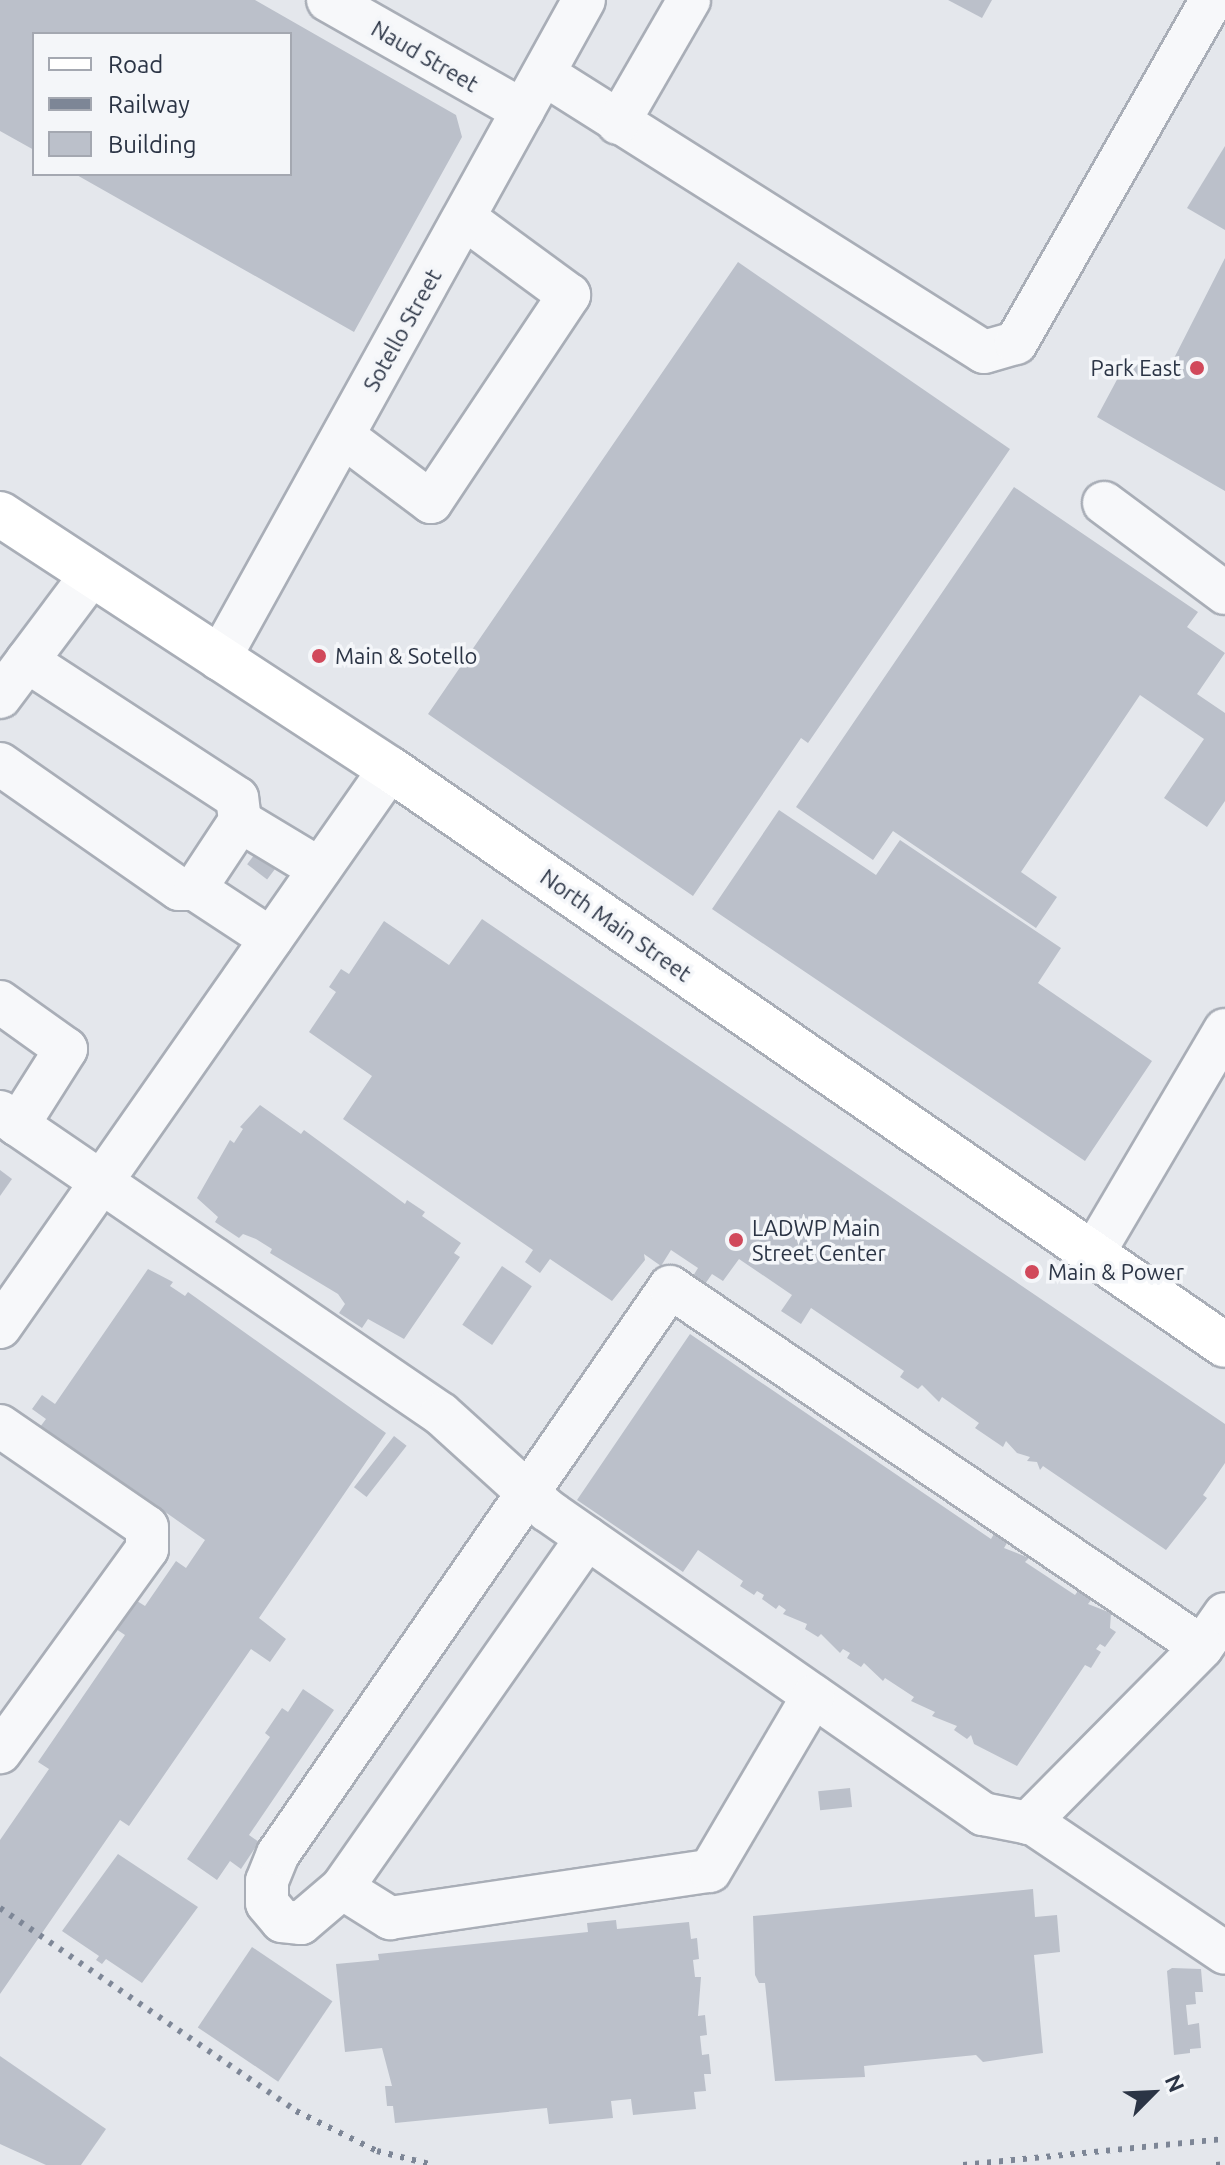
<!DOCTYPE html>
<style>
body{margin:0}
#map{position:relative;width:1225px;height:2165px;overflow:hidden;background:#e4e7ec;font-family:Ubuntu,sans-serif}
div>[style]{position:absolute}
.building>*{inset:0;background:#bbc0ca;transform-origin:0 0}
.roads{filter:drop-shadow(2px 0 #a9aeb7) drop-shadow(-2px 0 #a9aeb7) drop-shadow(0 2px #a9aeb7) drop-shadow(0 -2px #a9aeb7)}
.minor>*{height:42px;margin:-21px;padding:0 21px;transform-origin:21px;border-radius:21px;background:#f7f8fa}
.major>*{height:44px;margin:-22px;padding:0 22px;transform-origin:22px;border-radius:22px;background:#fff}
.rail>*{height:6px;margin-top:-3px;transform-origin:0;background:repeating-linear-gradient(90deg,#7d8696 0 4px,transparent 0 12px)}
.dots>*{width:22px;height:22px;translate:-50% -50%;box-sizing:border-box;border:4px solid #f4f6f9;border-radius:50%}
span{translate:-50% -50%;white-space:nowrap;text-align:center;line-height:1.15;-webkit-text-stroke:7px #f4f6f9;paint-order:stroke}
.street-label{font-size:22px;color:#2b3445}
.poi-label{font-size:22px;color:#2b3445}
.right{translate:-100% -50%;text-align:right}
.left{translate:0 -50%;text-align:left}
.legend{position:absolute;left:32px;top:32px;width:260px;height:144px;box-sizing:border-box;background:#f4f6f9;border:2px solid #a4a8b1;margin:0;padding:10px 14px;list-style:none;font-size:24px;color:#2b3445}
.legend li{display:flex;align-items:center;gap:16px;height:40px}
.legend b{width:40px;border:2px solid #a4a8b1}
.north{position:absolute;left:1113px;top:2053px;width:80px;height:80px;-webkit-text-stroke:6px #f4f6f9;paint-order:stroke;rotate:66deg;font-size:22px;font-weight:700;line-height:32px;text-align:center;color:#2b3445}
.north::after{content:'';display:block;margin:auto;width:28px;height:36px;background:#2b3445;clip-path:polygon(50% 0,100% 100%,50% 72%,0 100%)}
</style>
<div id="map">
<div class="building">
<div style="clip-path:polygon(0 0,255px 0,456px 115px,462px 137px,354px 332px,75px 174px,290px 174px,290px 34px,34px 34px,34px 150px,0 131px)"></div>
<div style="clip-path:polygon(948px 0,992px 0,982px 18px)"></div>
<div style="clip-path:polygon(1225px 146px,1225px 230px,1187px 208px)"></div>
<div style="clip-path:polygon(1225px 258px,1225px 491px,1097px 417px,1128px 359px,1165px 376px)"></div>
<div style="clip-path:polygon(738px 262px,1010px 449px,808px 743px,801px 738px,693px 896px,428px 714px)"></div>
<div style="clip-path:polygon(1014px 487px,1198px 612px,1187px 627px,1225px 653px,1197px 694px,1225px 713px,1225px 801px,1207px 827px,1164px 798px,1204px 739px,1140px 695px,1021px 872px,1057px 897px,1036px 928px,893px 831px,873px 860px,796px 807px)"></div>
<div style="clip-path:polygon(779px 810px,876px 875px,900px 840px,1061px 948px,1038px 983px,1152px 1061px,1085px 1161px,712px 909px)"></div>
<div style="left:264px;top:842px;width:25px;height:28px;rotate:37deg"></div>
<div style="clip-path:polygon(482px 919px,1225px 1424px,1225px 1463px,1203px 1495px,1207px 1498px,1166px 1550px,1043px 1466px,1040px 1470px,1037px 1462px,1027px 1461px,1030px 1457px,1017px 1453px,1006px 1441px,1003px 1447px,975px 1428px,979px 1423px,942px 1397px,939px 1402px,922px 1385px,918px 1389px,900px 1377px,904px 1371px,811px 1308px,801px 1324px,781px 1311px,792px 1295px,739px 1259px,723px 1281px,712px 1274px,705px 1284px,693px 1276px,698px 1268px,671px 1250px,661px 1266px,644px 1254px,645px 1260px,612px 1301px,550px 1259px,540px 1273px,525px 1262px,533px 1250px,343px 1119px,372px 1076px,309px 1032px,336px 992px,329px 987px,341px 969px,349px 974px,384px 921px,449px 965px)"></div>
<div style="clip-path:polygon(260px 1105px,301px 1134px,304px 1130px,405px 1204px,407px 1200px,425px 1212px,422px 1216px,461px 1243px,454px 1253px,460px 1257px,404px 1339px,368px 1319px,362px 1328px,339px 1313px,345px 1304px,338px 1294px,270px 1253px,272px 1249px,256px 1239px,243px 1234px,239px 1238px,215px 1222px,218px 1217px,197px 1198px,230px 1140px,234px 1143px,243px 1129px,240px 1127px)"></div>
<div style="clip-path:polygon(0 1170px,12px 1179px,0 1196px)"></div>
<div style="left:502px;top:1266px;width:36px;height:71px;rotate:34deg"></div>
<div style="clip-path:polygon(148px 1269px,173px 1282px,170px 1286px,185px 1296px,188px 1292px,386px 1433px,259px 1618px,286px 1639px,270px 1662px,251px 1649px,129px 1826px,120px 1820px,0 1994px,0 1840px,49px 1769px,38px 1762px,125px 1635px,110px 1625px,129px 1596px,145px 1606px,176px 1561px,186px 1568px,205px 1540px,134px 1490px,129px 1497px,115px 1487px,119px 1481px,40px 1427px,46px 1419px,32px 1409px,42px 1395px,55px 1404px)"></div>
<div style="clip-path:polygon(690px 1334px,991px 1539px,994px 1534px,1007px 1543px,1004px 1548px,1029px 1558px,1025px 1562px,1075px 1595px,1078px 1591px,1091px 1600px,1088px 1604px,1111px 1613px,1110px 1628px,1116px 1632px,1105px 1647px,1100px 1644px,1096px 1649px,1101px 1652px,1091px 1668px,1085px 1665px,1017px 1766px,974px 1744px,971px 1735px,967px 1739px,954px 1730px,957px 1726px,932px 1716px,935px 1712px,911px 1701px,914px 1697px,885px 1678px,883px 1681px,864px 1663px,861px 1667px,847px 1658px,850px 1653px,843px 1649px,840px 1653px,821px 1634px,818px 1637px,805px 1629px,807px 1624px,783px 1614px,786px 1610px,779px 1605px,776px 1609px,762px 1599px,764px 1595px,757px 1591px,754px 1595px,740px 1586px,743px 1581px,698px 1550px,683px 1572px,577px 1500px)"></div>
<div style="left:394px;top:1436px;width:16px;height:65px;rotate:38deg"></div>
<div style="clip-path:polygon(303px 1689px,334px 1710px,249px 1835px,259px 1842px,241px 1869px,230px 1861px,217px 1880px,187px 1859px,270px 1737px,265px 1733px,282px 1708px,288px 1712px)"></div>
<div style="left:850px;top:1788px;width:19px;height:32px;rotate:84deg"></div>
<div style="clip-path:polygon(118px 1854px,198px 1907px,142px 1983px,106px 1959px,102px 1964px,96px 1960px,99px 1956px,62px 1931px)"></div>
<div style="clip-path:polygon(1033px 1889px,1035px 1917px,1057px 1915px,1060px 1952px,1034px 1955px,1043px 2053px,983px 2062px,976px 2055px,864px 2066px,865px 2077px,775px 2081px,765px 1983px,759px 1983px,755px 1975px,753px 1916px)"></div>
<div style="clip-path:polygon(616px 1920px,617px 1929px,689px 1922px,691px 1939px,697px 1938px,699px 1959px,693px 1960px,695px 1977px,701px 1977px,698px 2016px,705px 2015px,707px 2035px,700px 2036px,702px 2055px,709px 2054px,711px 2074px,704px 2074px,706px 2091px,694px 2092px,696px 2109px,633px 2115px,631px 2099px,611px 2101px,613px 2118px,549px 2124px,547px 2108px,395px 2123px,393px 2106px,387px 2106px,385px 2086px,392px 2086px,382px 2048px,345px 2052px,336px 1964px,379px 1960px,378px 1954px,588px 1932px,587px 1923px)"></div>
<div style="left:252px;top:1947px;width:97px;height:97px;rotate:34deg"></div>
<div style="clip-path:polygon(1172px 1968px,1201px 1969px,1203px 1992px,1195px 1992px,1196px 2004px,1186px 2005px,1188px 2025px,1199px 2023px,1201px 2048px,1190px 2049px,1190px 2053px,1174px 2055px,1167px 1971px)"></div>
<div style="clip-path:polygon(0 2056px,106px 2129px,81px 2165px,46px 2165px,0 2144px)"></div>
</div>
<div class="roads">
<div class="minor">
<div style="left:328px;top:0;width:224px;rotate:29.6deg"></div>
<div style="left:544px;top:74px;width:520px;rotate:32.29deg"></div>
<div style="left:984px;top:352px;width:33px;rotate:-16deg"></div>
<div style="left:1016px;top:343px;width:395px;rotate:-60.3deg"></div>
<div style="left:618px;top:123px;width:142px;rotate:-60deg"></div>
<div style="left:343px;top:436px;width:110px;rotate:36.9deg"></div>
<div style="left:431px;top:502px;width:249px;rotate:-56.3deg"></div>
<div style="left:569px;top:295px;width:130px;rotate:-143.7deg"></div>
<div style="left:1104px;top:503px;width:151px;rotate:36.6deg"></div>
<div style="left:219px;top:659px;width:753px;rotate:-61.02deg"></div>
<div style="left:0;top:697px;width:154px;rotate:-53.2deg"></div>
<div style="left:0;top:764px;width:218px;rotate:34.9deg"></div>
<div style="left:179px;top:889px;width:16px"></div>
<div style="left:195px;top:889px;width:82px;rotate:-56.5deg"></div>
<div style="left:240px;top:821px;width:23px;rotate:-97deg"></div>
<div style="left:237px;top:798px;width:251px;rotate:-146.9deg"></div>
<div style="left:240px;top:821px;width:93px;rotate:31deg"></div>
<div style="left:195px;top:889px;width:91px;rotate:33.3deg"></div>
<div style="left:0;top:1002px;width:81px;rotate:35.5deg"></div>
<div style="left:66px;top:1049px;width:90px;rotate:122.3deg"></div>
<div style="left:18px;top:1125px;width:22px;rotate:-144deg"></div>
<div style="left:18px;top:1125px;width:512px;rotate:34.34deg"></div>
<div style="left:441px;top:1414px;width:143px;rotate:42.2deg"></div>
<div style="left:547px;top:1510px;width:532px;rotate:34.89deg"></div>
<div style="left:983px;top:1814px;width:52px;rotate:11.1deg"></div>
<div style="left:1034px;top:1824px;width:230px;rotate:34deg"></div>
<div style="left:1093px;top:1254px;width:260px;rotate:-59.5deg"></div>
<div style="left:0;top:1327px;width:681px;rotate:-55.05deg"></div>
<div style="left:0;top:1426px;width:178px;rotate:34.5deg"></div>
<div style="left:147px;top:1527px;width:22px;rotate:90deg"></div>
<div style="left:147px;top:1549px;width:251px;rotate:125.9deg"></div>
<div style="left:587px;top:1538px;width:427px;rotate:125deg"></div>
<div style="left:342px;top:1888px;width:57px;rotate:32deg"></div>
<div style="left:390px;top:1918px;width:323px;rotate:-8.4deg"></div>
<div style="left:710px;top:1871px;width:203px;rotate:-59.5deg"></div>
<div style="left:1028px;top:1823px;width:247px;rotate:-45.3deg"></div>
<div style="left:1202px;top:1647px;width:40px;rotate:-55.1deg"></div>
<div style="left:342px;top:1888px;width:54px;rotate:139.5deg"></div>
<div style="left:301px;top:1923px;width:19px;rotate:-174deg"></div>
<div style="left:282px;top:1921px;width:23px;rotate:-130deg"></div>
<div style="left:267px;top:1903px;width:22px;rotate:-90deg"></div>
<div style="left:267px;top:1881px;width:29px;rotate:-68deg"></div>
<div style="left:278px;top:1854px;width:689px;rotate:-55.34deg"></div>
<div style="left:670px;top:1287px;width:642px;rotate:34.09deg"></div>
</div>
<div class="major">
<div style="left:0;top:514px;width:466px;rotate:33.2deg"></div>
<div style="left:390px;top:769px;width:1014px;rotate:34.6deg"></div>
</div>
</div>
<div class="rail">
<div style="left:0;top:1908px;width:359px;rotate:34.4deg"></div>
<div style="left:296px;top:2111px;width:90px;rotate:26.3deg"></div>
<div style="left:377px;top:2151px;width:58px;rotate:14deg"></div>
<div style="left:963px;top:2165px;width:263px;rotate:-5.7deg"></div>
<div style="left:1216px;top:2165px;width:9px;rotate:-6deg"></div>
</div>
<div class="dots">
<div style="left:1197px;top:368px;background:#d1495b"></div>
<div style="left:319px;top:656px;background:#d1495b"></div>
<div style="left:736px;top:1240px;background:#d1495b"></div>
<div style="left:1032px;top:1272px;background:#d1495b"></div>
</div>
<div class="street-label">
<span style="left:425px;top:56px;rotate:30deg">Naud Street</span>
<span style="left:402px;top:330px;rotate:-61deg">Sotello Street</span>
<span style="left:616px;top:925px;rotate:35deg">North Main Street</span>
</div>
<div class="poi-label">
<span class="right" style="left:1181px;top:368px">Park East</span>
<span class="left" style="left:335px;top:656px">Main &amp; Sotello</span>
<span class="left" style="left:752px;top:1240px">LADWP Main<br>Street Center</span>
<span class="left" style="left:1048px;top:1272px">Main &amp; Power</span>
</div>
<ul class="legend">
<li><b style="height:10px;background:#fff"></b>Road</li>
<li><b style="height:10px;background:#7d8696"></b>Railway</li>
<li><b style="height:22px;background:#bbc0ca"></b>Building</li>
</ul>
<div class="north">N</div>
</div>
